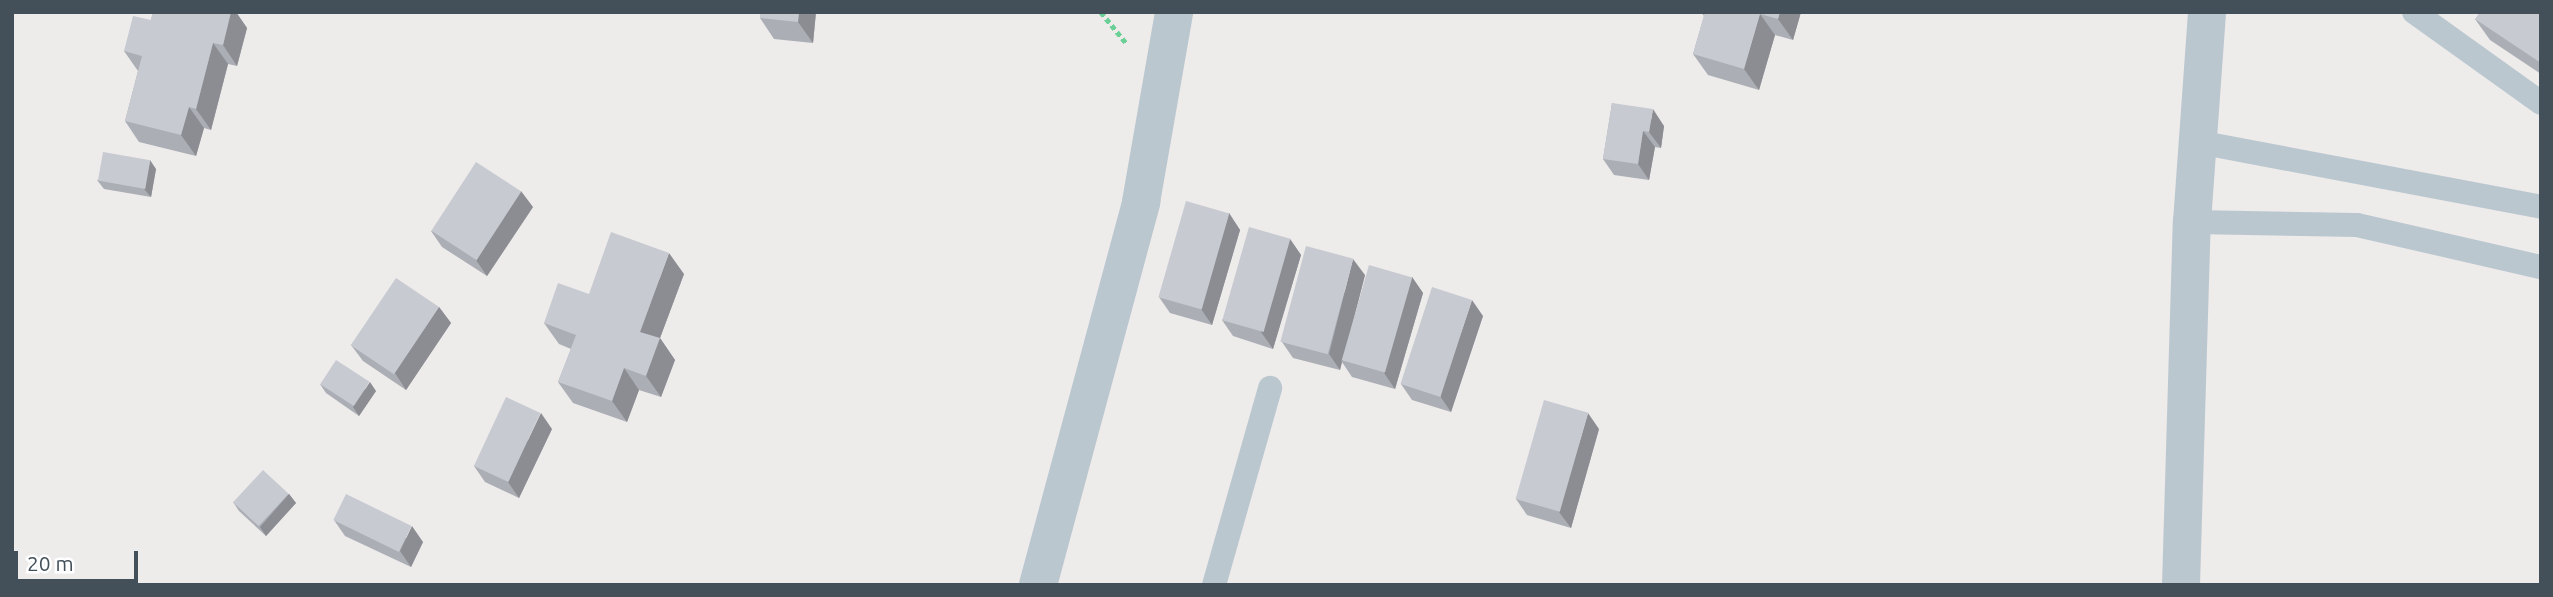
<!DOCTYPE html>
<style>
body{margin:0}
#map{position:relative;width:2553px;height:597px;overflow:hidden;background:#eeebeb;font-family:Ubuntu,sans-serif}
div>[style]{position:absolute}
.path>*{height:4.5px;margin-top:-2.25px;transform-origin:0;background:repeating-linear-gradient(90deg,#6bd096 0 5px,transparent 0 8.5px)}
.lane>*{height:24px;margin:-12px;padding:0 12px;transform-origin:12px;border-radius:12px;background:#bbc7cf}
.street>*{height:38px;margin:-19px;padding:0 19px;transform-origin:19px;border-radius:19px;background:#bbc7cf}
.wall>*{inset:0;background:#abaeb4}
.shaded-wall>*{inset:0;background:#8b8d92}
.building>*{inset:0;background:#c7cad1;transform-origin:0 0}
span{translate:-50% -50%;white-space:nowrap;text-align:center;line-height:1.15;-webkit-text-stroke:6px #fff;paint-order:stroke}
.frame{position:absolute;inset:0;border:14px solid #435059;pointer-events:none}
.scale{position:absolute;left:14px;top:551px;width:124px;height:32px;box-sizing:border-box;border:4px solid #435059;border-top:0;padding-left:9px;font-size:21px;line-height:24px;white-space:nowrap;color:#435059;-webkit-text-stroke:5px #fff;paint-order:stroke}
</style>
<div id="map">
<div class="path">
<div style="left:1101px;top:12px;width:41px;rotate:50.9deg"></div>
</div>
<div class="lane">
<div style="left:2414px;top:12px;width:156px;rotate:35.6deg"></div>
<div style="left:2198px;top:142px;width:349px;rotate:10.7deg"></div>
<div style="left:2192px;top:222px;width:165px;rotate:1deg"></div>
<div style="left:2357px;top:225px;width:189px;rotate:12.9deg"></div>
<div style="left:1214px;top:585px;width:205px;rotate:-74.1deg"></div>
</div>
<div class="street">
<div style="left:1038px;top:585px;width:397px;rotate:-74.9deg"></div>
<div style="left:1141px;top:202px;width:193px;rotate:-80.1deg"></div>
<div style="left:2181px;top:585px;width:363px;rotate:-88.3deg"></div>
<div style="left:2192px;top:222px;width:211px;rotate:-85.9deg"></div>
</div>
<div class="wall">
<div style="clip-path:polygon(153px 12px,236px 12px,247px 28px,237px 66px,228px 64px,211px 130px,204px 128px,196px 156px,139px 142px,125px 121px,138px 71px,124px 51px,151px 20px)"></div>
<div style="clip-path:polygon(760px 12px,816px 12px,813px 43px,774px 39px,760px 18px)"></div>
<div style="clip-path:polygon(1701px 12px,1801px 12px,1793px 40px,1775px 35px,1759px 90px,1708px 75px,1693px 54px,1704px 16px)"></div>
<div style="clip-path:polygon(2541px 12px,2541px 74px,2490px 40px,2475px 19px)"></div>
<div style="clip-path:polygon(1612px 103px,1664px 126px,1661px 148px,1655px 147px,1649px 180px,1614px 175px,1603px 159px)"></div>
<div style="clip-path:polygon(156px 169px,151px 197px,104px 189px,97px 180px)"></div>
<div style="clip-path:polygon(533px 207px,487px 276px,442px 247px,431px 231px)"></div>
<div style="clip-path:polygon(1229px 213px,1240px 230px,1212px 325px,1170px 313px,1159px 297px)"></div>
<div style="clip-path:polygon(1290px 239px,1301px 255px,1273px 349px,1233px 336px,1222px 320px)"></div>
<div style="clip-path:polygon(684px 274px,660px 338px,675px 360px,661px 397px,639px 390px,627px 422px,573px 403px,558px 382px,571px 349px,559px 344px,544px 323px,589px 294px)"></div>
<div style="clip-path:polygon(1365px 275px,1355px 314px,1412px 277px,1423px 293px,1395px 389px,1352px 377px,1342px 362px,1340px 370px,1293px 358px,1282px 342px)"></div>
<div style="clip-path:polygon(439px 307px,451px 323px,406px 390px,363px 361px,351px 345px)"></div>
<div style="clip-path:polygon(1483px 316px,1451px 412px,1412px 400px,1401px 384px)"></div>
<div style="clip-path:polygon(320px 384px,376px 391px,359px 416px,326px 393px)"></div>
<div style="clip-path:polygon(552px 429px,519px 498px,485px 482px,474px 466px)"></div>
<div style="clip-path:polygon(1599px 429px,1571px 528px,1527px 515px,1516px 499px)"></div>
<div style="clip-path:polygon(289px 494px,296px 503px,266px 536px,239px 511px,233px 502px)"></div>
<div style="clip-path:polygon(334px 520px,423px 542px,411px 567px,345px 536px)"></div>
</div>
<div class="shaded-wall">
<div style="clip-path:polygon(231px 12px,236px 12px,247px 28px,237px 66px,223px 45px)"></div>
<div style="clip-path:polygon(799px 12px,816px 12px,813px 43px,798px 22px)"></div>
<div style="clip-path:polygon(1780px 12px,1801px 12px,1793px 40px,1778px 19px)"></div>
<div style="clip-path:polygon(1760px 14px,1775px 35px,1759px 90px,1744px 69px)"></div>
<div style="clip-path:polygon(213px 43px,228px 64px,211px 130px,196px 109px)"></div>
<div style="clip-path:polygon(189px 107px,204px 128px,196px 156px,181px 135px)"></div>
<div style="clip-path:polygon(1653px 109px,1664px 126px,1661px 148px,1649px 132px)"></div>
<div style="clip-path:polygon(1643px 131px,1655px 147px,1649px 180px,1638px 164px)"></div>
<div style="clip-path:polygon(150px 160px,156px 169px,151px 197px,144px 189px)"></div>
<div style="clip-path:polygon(521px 191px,533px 207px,487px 276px,476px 260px)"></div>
<div style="clip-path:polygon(1229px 213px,1240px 230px,1212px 325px,1201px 309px)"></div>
<div style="clip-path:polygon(1290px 239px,1301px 255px,1273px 349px,1261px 332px)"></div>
<div style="clip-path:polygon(669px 253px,684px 274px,660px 338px,675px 360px,661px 397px,646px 376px,640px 332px)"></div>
<div style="clip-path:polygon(1353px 259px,1365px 275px,1343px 361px,1341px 360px,1342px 362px,1340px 370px,1329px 354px)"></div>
<div style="clip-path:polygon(1412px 277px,1423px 293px,1395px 389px,1384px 373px)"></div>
<div style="clip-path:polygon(1472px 300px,1483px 316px,1451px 412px,1440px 396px)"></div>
<div style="clip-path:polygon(439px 307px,451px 323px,406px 390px,395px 373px)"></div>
<div style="clip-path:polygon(624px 368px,639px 390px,627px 422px,612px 401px)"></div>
<div style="clip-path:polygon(370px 382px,376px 391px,359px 416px,353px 407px)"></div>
<div style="clip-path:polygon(541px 413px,552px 429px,519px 498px,508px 482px)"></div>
<div style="clip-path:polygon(1588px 413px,1599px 429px,1571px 528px,1559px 512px)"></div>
<div style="clip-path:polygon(289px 494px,296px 503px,266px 536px,260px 527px)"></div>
<div style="clip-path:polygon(412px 526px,423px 542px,411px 567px,400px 551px)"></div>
</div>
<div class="building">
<div style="clip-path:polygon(153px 12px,231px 12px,223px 45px,213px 43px,196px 109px,189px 107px,181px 135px,125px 121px,142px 56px,124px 51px,133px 16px,151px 20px)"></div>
<div style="clip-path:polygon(760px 12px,799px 12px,798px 22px,760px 18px)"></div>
<div style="clip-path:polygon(1705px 12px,1780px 12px,1778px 19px,1760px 14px,1744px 69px,1693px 54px)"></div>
<div style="clip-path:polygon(2480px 12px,2541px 12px,2541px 63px,2475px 19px)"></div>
<div style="clip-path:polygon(1612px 103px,1653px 109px,1649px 132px,1643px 131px,1638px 164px,1603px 159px)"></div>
<div style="left:103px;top:152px;width:48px;height:29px;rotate:10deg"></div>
<div style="left:476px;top:162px;width:54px;height:82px;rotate:33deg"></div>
<div style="left:1186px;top:201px;width:45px;height:100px;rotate:16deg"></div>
<div style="left:1249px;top:227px;width:43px;height:97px;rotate:16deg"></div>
<div style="clip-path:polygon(611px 232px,669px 253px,640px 332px,660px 338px,646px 376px,624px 368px,612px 401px,558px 382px,576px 335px,544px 323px,558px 283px,589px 294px)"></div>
<div style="left:1306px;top:246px;width:49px;height:99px;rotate:15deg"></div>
<div style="left:1369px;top:265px;width:45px;height:99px;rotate:16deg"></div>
<div style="left:396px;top:278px;width:52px;height:81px;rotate:34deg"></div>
<div style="left:1432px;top:287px;width:42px;height:102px;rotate:18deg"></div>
<div style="left:336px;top:360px;width:40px;height:29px;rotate:33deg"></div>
<div style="left:506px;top:397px;width:38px;height:76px;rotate:25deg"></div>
<div style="left:1544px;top:400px;width:46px;height:103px;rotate:16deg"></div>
<div style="left:263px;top:470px;width:35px;height:44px;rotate:43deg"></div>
<div style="left:346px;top:494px;width:73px;height:29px;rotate:26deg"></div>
</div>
<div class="frame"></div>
<div class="scale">20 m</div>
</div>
